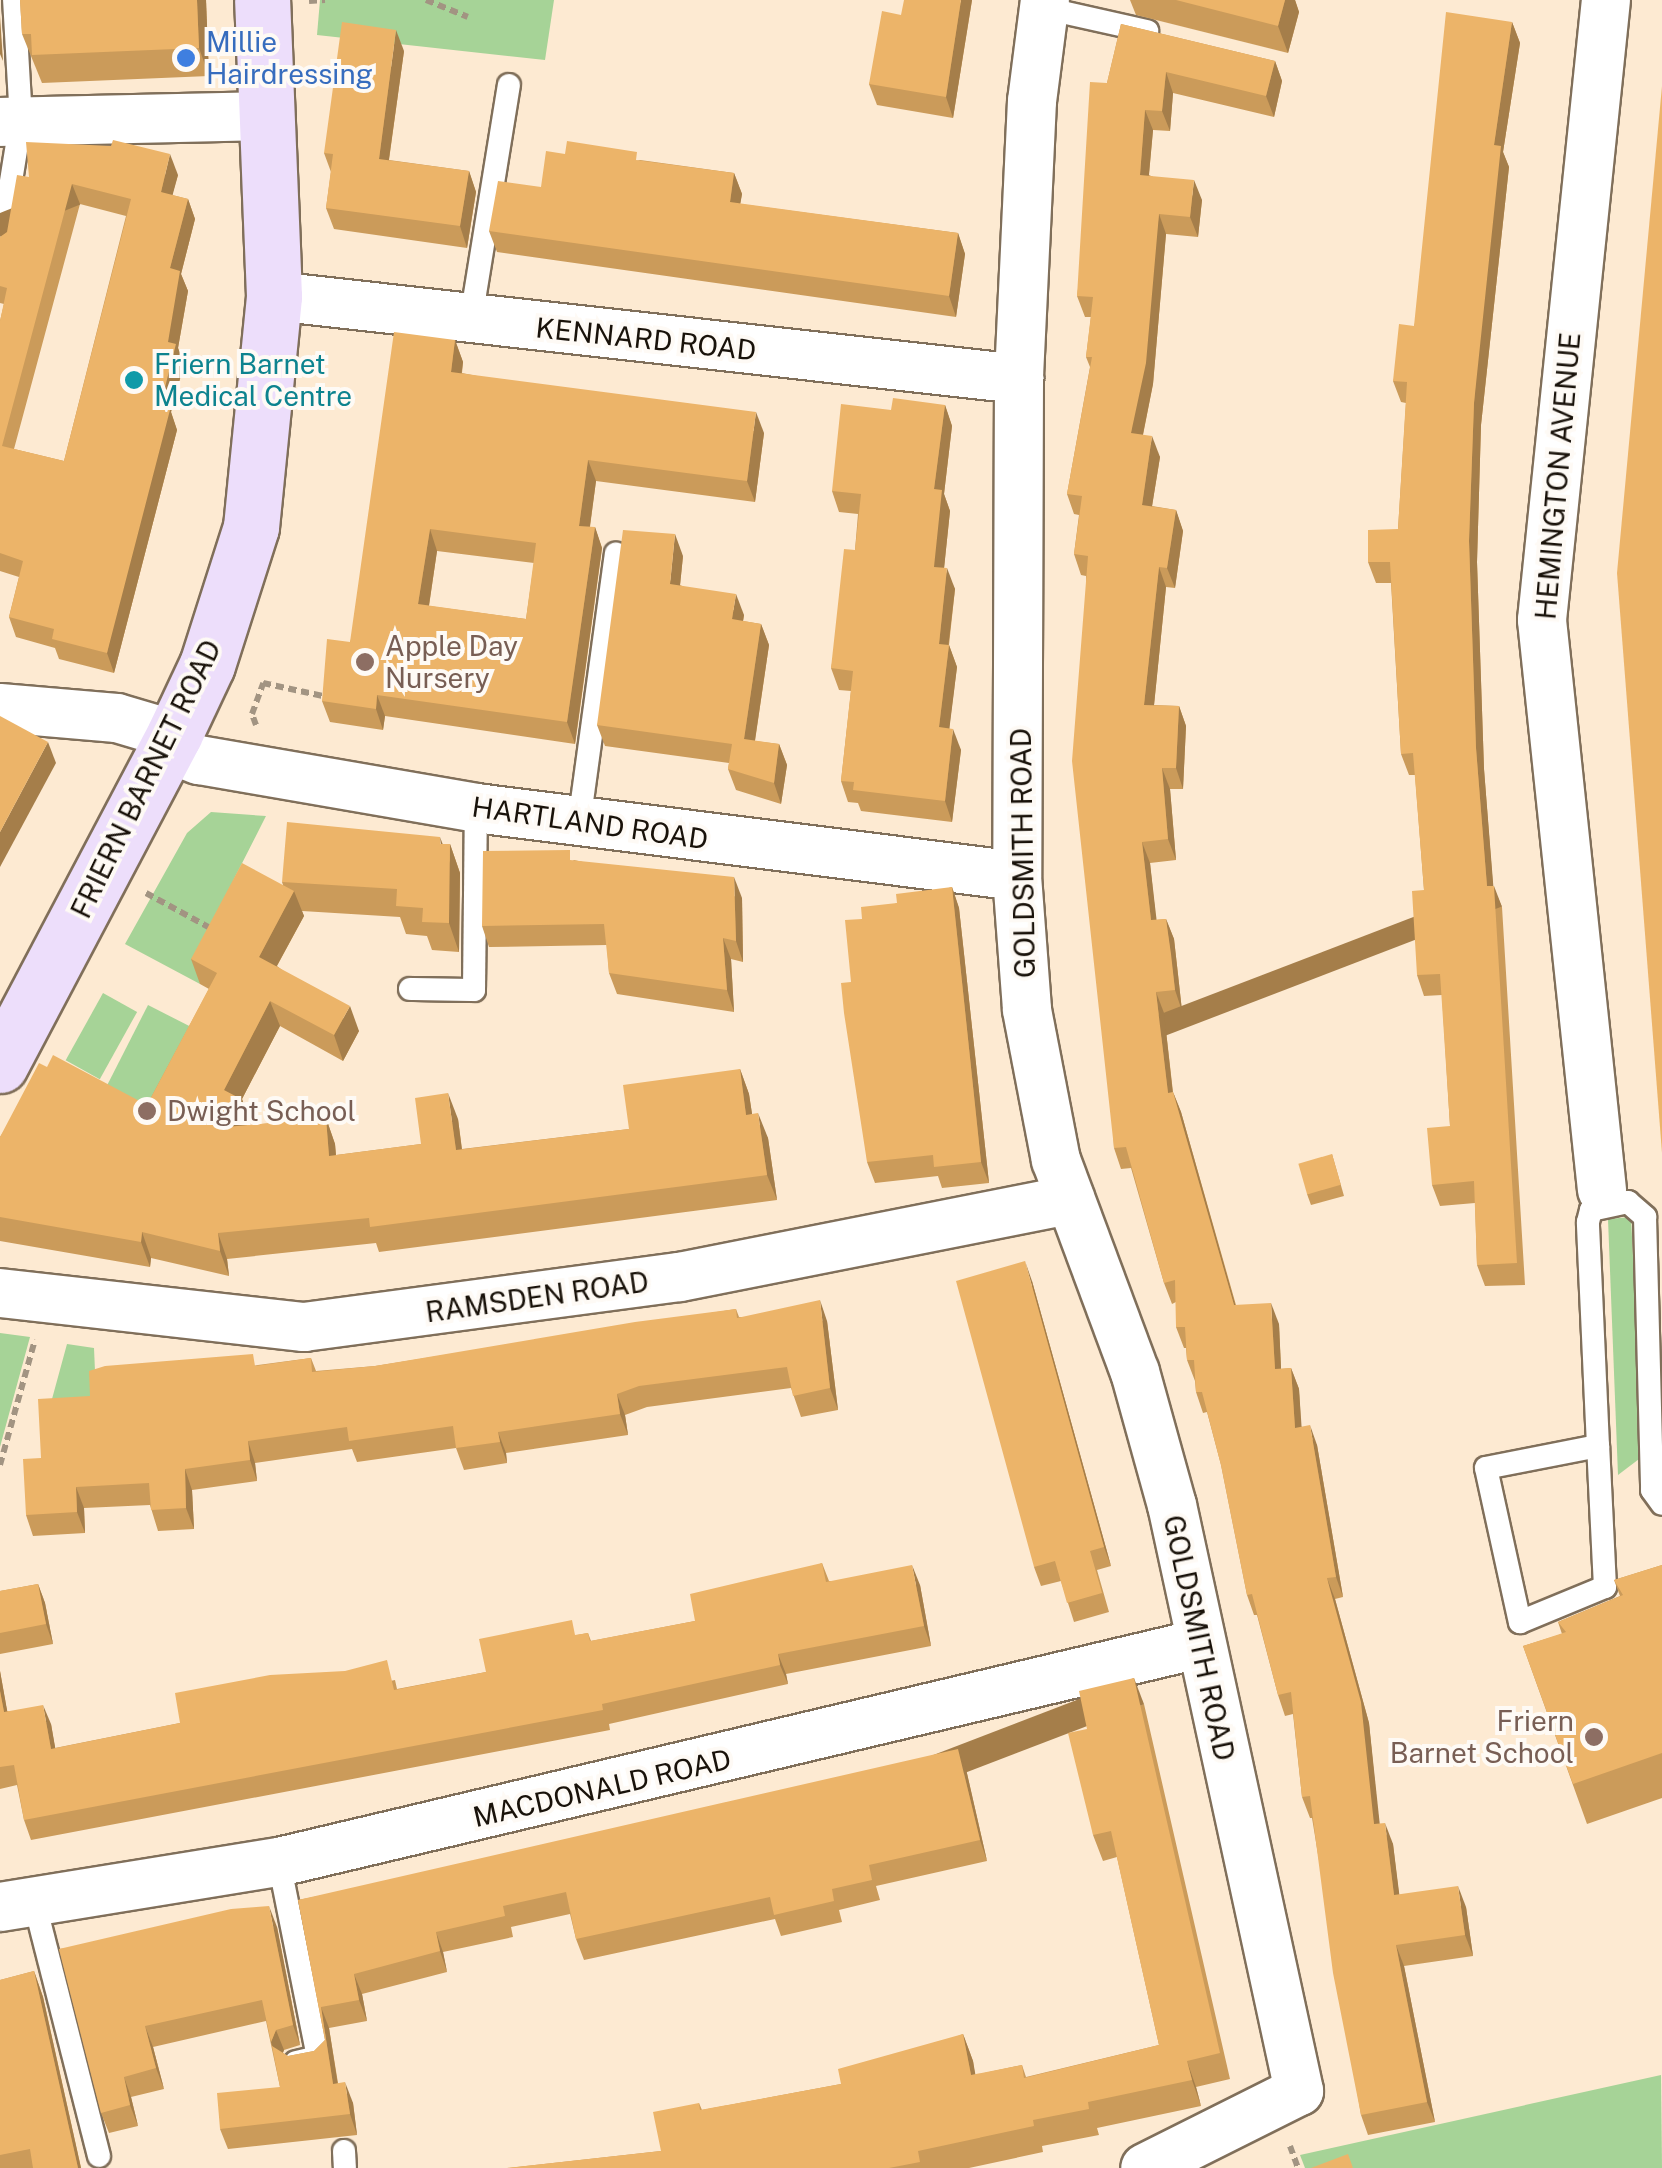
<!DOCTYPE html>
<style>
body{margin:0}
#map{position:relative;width:1662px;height:2168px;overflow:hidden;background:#fdead2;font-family:"Public Sans",sans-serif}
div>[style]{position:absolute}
.green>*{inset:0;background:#a6d397;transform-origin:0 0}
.path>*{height:6px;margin-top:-3px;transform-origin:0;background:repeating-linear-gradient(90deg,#a29482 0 8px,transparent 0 13px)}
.roads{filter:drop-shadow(2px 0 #806f5a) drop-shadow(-2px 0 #806f5a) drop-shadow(0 2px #806f5a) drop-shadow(0 -2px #806f5a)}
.service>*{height:22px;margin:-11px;padding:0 11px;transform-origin:11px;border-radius:11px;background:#fff}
.minor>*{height:48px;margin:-24px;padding:0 24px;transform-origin:24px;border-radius:24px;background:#fff}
.primary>*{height:55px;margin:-27.5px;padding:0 27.5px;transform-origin:27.5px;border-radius:27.5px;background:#eddefb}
.wall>*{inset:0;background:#cb9b5a}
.shaded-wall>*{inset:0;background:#a57e4a;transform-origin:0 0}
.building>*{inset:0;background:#ecb469;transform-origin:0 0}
.dots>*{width:28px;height:28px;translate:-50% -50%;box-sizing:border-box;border:5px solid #fefaf5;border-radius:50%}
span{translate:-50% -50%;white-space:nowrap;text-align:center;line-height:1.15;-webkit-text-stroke:8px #fefaf5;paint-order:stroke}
.shop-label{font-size:28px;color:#366cbe}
.left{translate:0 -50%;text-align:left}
.street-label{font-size:28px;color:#19120a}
.culture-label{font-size:28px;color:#0d838f}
.education-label{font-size:28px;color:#785e54}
.right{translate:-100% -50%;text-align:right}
</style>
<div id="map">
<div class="green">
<div style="clip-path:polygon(320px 0,554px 0,545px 60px,317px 35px)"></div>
<div style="clip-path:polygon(211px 812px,266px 816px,234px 879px,200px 984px,125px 944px,187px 833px)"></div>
<div style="left:103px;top:993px;width:39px;height:77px;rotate:29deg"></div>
<div style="left:148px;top:1005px;width:59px;height:99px;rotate:27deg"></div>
<div style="clip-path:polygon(1631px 1217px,1643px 1456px,1618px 1475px,1608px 1219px)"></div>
<div style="clip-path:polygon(0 1333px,30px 1337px,0 1447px)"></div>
<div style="clip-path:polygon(67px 1344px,94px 1348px,97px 1418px,46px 1421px)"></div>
<div style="clip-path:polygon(1661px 2075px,1662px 2168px,1305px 2168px,1300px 2155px)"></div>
</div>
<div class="path">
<div style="left:426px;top:0;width:45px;rotate:22deg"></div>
<div style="left:309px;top:1px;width:16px;rotate:-4deg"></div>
<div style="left:256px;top:725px;width:12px;rotate:-110deg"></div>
<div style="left:252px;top:714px;width:33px;rotate:-70deg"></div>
<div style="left:263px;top:683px;width:66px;rotate:12.2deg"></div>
<div style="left:146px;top:893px;width:77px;rotate:28.6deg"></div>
<div style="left:0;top:1465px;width:130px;rotate:-74.4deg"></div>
<div style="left:1290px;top:2146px;width:23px;rotate:70deg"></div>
</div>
<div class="roads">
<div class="service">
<div style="left:1044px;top:8px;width:106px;rotate:12.6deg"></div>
<div style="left:0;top:249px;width:131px;rotate:-80.8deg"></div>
<div style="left:21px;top:120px;width:120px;rotate:-93.3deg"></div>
<div style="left:471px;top:319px;width:237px;rotate:-80.8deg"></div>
<div style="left:579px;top:823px;width:272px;rotate:-82.2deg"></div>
<div style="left:410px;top:989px;width:64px;rotate:0.9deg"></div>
<div style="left:474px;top:990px;width:182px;rotate:-89.4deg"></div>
<div style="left:1598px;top:1446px;width:114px;rotate:168.9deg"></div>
<div style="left:1486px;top:1468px;width:158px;rotate:77.6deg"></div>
<div style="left:1520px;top:1622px;width:92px;rotate:-22.4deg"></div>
<div style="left:1605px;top:1587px;width:141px;rotate:-92.8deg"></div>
<div style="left:1598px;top:1446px;width:224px;rotate:-92.6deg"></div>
<div style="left:1588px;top:1222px;width:12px;rotate:-76deg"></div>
<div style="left:1591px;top:1210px;width:38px;rotate:-12deg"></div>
<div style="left:1628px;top:1202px;width:23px;rotate:41deg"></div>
<div style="left:1645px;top:1217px;width:273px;rotate:88.5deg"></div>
<div style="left:1652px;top:1490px;width:17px;rotate:54deg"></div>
<div style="left:279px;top:1862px;width:199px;rotate:78.7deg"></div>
<div style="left:318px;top:2057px;width:23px;rotate:167deg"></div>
<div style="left:34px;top:1901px;width:263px;rotate:75.7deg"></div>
<div style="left:344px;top:2151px;width:17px;rotate:87deg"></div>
</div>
<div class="minor">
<div style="left:1045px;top:0;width:102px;rotate:97.3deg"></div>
<div style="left:1032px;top:101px;width:278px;rotate:92.7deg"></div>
<div style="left:1019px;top:379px;width:497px;rotate:90.2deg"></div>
<div style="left:1017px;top:876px;width:134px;rotate:85.7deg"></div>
<div style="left:1027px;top:1010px;width:153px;rotate:79.1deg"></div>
<div style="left:1056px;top:1160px;width:226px;rotate:69.6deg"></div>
<div style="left:1135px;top:1372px;width:138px;rotate:74.5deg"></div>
<div style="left:1172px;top:1505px;width:600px;rotate:77.77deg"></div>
<div style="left:1299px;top:2091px;width:172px;rotate:153.4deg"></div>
<div style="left:0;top:122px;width:267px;rotate:-1.3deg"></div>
<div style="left:274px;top:296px;width:750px;rotate:6.36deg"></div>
<div style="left:0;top:708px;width:117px;rotate:4.9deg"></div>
<div style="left:117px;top:718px;width:59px;rotate:16.6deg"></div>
<div style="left:167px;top:748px;width:34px;rotate:21deg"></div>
<div style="left:199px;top:760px;width:281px;rotate:9.8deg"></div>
<div style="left:476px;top:808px;width:545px;rotate:7.16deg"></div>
<div style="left:1602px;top:1190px;width:573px;rotate:-96.01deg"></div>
<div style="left:1542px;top:620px;width:623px;rotate:-84.11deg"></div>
<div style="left:0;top:1293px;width:306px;rotate:6.4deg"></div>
<div style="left:304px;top:1327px;width:379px;rotate:-7.6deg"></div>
<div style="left:680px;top:1277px;width:398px;rotate:-11.2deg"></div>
<div style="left:0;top:1907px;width:283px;rotate:-9.2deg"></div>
<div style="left:279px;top:1862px;width:945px;rotate:-13.34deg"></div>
</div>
<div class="primary">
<div style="left:0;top:1065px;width:373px;rotate:-62.2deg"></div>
<div style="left:174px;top:735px;width:77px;rotate:-64.8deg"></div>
<div style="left:207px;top:665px;width:145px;rotate:-72.3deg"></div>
<div style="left:251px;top:527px;width:232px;rotate:-84.3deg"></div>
<div style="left:274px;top:296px;width:296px;rotate:-92.3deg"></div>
</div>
</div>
<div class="wall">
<div style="clip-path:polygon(20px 0,206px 0,209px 76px,42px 83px,22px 34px)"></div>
<div style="clip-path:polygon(972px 0,953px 118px,877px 105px,869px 84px,901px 15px)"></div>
<div style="clip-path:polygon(1130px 0,1295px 0,1299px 12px,1288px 53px,1136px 15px)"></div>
<div style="clip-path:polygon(1512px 22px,1520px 43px,1503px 152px,1509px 167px,1481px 425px,1477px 562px,1484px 769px,1493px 886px,1502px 907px,1525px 1285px,1485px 1286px,1477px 1265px,1475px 1203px,1440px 1206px,1432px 1185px,1450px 1126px,1442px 995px,1424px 996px,1417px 975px,1424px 890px,1415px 775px,1409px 775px,1401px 754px,1391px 583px,1376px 583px,1368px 562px,1398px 529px,1406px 403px,1401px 402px,1393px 381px,1414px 326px)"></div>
<div style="clip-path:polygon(1121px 24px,1275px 61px,1282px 81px,1274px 117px,1173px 93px,1170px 131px,1153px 130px,1149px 175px,1202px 200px,1198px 237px,1166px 234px,1153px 384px,1143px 435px,1160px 457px,1152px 506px,1176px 510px,1183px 531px,1175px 588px,1166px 587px,1154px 705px,1179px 706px,1186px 726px,1183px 789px,1170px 789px,1176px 860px,1150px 863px,1156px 920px,1166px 919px,1174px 939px,1178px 974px,1182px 1011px,1164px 1013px,1173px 1092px,1181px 1112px,1236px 1305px,1279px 1324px,1281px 1369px,1291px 1368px,1299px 1389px,1301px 1426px,1317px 1445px,1343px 1597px,1335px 1599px,1369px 1723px,1379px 1824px,1393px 1844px,1399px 1895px,1466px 1907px,1473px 1956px,1404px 1966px,1435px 2122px,1368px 2135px,1361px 2115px,1312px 1818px,1310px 1818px,1302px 1797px,1293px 1714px,1285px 1716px,1278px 1695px,1257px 1615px,1254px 1615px,1247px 1595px,1221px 1465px,1207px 1412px,1203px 1413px,1196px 1392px,1195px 1381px,1187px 1360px,1186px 1348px,1184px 1348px,1176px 1327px,1176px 1302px,1172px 1304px,1164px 1283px,1131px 1168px,1121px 1169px,1114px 1148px,1086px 576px,1081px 575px,1074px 554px,1079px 515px,1074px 514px,1067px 494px,1090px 367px,1086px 357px,1091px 317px,1085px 317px,1077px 296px,1107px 83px)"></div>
<div style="clip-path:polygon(404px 51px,389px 160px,469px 171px,476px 192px,467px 248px,334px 229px,326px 208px,331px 172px,324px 153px)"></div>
<div style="clip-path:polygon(640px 160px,734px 173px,742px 194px,740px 204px,958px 233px,965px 254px,956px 317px,497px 252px,489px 231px,541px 187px)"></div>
<div style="clip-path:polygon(evenodd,178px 175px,172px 195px,188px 199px,195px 219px,181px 274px,188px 291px,178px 348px,184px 364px,171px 412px,177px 430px,114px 673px,59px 659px,55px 648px,16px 637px,9px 617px,19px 577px,0 571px,0 321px,4px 304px,0 303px,0 237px,7px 232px,29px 177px,178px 175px,80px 204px,126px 216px,64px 461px,14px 449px,80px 204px)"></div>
<div style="clip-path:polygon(evenodd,455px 340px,463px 362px,462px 373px,764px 433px,755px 502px,596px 481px,590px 527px,595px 527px,602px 548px,575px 744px,385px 716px,383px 730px,330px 722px,322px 701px,350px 642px,455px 340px,437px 551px,534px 563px,526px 619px,429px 606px,437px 551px)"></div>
<div style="clip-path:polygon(945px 405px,952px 426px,944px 494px,950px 511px,944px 568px,955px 589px,949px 645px,957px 667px,949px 729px,961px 750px,952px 822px,861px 811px,858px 803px,848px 802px,841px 781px,851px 691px,839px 690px,831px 668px,855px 550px,858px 514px,839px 512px,832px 491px,891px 410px)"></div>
<div style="clip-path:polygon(683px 556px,680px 585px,744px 615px,743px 621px,761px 624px,769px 645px,755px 741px,779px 744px,787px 765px,781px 804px,736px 790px,728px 769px,729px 763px,605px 746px,597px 725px)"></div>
<div style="clip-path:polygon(443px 844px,450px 844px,460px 873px,459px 952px,432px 950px,427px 936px,406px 934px,400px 917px,302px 911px,304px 916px,277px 966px,359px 1031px,343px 1061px,280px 1026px,242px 1099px,250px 1125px,326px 1118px,335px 1144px,336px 1155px,421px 1144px,458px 1119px,462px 1149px,629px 1129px,740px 1069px,749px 1094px,752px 1114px,768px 1138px,777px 1200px,379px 1252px,376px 1243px,227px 1259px,229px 1276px,151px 1258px,150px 1267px,0 1241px,0 1137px,47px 1067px,147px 1105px,209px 989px,200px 984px,191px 959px,283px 885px,282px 882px)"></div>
<div style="clip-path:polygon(574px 860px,742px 898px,743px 962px,731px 959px,734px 1012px,617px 994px,609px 973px,607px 945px,489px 947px,482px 926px)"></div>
<div style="clip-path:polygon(952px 887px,959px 908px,989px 1183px,942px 1188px,938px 1176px,875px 1183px,867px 1162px,862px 919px,897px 903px)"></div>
<div style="clip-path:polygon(1332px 1154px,1344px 1196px,1311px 1205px,1307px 1194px)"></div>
<div style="clip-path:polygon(1032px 1281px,1111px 1566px,1097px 1570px,1109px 1612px,1074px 1622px,1061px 1581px,1041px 1586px,1034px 1567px)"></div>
<div style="clip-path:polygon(736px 1309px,739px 1317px,827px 1321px,838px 1410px,801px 1417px,791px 1388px,647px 1407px,625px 1415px,628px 1435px,506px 1453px,507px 1463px,464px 1470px,456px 1448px,357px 1462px,352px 1449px,255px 1463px,257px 1481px,192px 1490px,194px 1529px,158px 1531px,150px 1505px,84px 1508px,85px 1533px,33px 1536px,26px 1515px,41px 1458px,90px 1396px,258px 1365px,311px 1358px,316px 1371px,375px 1366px)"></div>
<div style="clip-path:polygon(822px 1563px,829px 1581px,920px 1585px,931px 1646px,786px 1674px,788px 1684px,609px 1724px,610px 1730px,31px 1840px,24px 1820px,17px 1785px,0 1789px,0 1671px,7px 1711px,51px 1724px,55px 1748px,395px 1680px,397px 1689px,486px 1672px,577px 1635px,588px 1633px,591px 1641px,695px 1621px)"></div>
<div style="clip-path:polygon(1662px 1565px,1662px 1798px,1587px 1824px,1523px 1646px,1562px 1634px,1558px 1622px,1620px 1596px,1614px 1580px)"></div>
<div style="clip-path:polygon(38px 1584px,45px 1603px,53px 1644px,0 1654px,0 1591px)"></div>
<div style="clip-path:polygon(1144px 1704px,1230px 2079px,1196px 2087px,1201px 2106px,1097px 2128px,1099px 2135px,1042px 2146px,1043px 2152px,969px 2168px,507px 2168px,661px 2151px,699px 2103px,702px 2110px,841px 2084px,963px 2034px,973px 2061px,975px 2075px,1022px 2065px,1026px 2077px,1159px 2045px,1117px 1857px,1103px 1861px,1093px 1835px,1087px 1729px)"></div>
<div style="clip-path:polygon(966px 1769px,987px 1861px,876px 1886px,880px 1900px,839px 1910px,842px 1922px,781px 1936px,775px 1919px,584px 1960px,576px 1939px,570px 1914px,511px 1927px,513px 1937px,443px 1952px,447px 1972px,362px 1994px,367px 2021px,329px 2028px,338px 2083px,353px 2103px,357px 2135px,228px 2149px,220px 2129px,280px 2087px,266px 2021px,153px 2047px,164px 2089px,131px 2097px,138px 2126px,109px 2133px,101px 2113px,59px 1949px,277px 1927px,300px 2045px,284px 2050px,283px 2053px,288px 2056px,314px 2051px,325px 2040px,298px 1900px)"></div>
<div style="clip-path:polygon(34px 1971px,43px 1997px,81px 2168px,0 2168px,0 1980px)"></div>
</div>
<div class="shaded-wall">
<div style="clip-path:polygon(197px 0,206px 0,209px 76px,199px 48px)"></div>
<div style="clip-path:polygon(961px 0,972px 0,953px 118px,946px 97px)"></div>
<div style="clip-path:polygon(1285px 0,1295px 0,1299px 12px,1288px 53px,1278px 26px)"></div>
<div style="clip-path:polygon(0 16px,3px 61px,0 54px)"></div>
<div style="clip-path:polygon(1512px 22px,1520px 43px,1503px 152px,1509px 167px,1481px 425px,1477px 562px,1484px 769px,1495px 907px,1487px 886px,1476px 748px,1469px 541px,1474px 403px,1494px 145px)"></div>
<div style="clip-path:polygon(396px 30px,404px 51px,386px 180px,379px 159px)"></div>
<div style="clip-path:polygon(1275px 61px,1282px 81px,1274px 117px,1266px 96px)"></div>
<div style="clip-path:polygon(1166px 72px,1173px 93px,1170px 131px,1162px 111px)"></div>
<div style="clip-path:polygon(1145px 110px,1153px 130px,1147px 195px,1140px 175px)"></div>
<div style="clip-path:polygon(170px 154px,178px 175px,168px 212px,161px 192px)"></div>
<div style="clip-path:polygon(469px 171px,476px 192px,467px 248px,460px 226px)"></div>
<div style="clip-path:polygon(734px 173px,742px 194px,737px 223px,730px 202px)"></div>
<div style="clip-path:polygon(1194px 180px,1202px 200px,1198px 237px,1190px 217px)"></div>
<div style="left:72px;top:184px;width:22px;height:271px;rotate:68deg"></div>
<div style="clip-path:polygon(188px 199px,195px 219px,181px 274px,188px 291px,178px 348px,184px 364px,171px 412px,177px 430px,114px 673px,107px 653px,160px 407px,168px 342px,170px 268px)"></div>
<div style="clip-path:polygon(1159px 214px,1166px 234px,1153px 384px,1139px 454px,1131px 433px)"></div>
<div style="clip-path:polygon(958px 233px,965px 254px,956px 317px,949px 296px)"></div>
<div style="clip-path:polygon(455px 340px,463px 362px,459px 393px,451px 372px)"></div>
<div style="clip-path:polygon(945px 405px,952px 426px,944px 494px,950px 511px,942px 588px,934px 567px,934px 489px)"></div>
<div style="clip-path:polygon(756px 412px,764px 433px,755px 502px,747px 481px)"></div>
<div style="clip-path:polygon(1152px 436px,1160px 457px,1149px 525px,1142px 505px)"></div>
<div style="clip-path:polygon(588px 460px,596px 481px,587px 547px,579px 526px)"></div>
<div style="clip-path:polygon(1176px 510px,1183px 531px,1175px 588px,1167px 568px)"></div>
<div style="clip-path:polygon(595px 527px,602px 548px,575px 744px,567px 722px)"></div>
<div style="clip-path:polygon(430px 529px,437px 551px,426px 625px,418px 604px)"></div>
<div style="clip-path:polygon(675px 534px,683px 556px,678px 605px,670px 584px)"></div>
<div style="clip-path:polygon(1159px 567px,1166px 587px,1152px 725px,1144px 705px)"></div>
<div style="clip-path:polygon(947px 568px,955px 589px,946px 665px,939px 644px)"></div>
<div style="clip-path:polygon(736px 594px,744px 615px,740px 640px,732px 619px)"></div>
<div style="clip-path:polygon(761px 624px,769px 645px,752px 760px,744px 739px)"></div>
<div style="clip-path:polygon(949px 645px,957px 667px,947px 748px,939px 727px)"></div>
<div style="clip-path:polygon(377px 695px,385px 716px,383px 730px,376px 709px)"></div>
<div style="clip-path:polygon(1179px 706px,1186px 726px,1183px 789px,1176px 768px)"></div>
<div style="clip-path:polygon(953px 729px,961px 750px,952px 822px,945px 801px)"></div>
<div style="clip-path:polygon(48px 742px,56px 763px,0 867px,0 832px)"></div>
<div style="clip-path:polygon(779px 744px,787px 765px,781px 804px,774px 783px)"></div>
<div style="clip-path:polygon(1162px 768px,1170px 789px,1176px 860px,1168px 839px)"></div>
<div style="clip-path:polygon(440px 837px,450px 863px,450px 844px,460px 873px,459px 952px,449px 923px)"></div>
<div style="clip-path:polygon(1142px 842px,1150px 863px,1159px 941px,1151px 920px)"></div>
<div style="clip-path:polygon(734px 877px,742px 898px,743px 962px,736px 941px)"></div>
<div style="left:1494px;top:886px;width:22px;height:378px;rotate:69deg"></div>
<div style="clip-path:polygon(952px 887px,959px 908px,989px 1183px,981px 1162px)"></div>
<div style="clip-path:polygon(294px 891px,304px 916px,268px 982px,259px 957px)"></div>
<div style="clip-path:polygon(1166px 919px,1174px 939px,1182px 1011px,1175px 990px)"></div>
<div style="clip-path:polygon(723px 938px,731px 959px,734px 1012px,727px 990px)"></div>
<div style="clip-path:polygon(1156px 992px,1164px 1013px,1175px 1113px,1168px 1093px)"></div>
<div style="clip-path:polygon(270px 1001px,280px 1026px,242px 1099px,251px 1124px,236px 1153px,226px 1127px,224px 1090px)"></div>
<div style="clip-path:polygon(350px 1006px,359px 1031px,343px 1061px,334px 1035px)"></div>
<div style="clip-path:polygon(740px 1069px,749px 1094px,756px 1140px,746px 1115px)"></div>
<div style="clip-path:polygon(1173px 1092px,1181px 1112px,1241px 1325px,1234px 1305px)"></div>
<div style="clip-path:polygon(448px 1093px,458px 1119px,465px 1175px,456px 1150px)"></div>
<div style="clip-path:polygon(758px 1113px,768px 1138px,777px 1200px,767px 1175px)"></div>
<div style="clip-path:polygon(326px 1118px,335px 1144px,338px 1181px,329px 1156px)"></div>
<div style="clip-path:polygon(142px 1232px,151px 1258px,150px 1267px,141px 1242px)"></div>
<div style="clip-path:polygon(218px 1233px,227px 1259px,229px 1276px,220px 1251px)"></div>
<div style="clip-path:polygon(1025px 1261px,1032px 1281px,1111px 1566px,1104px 1547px)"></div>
<div style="clip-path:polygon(820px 1300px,827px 1321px,838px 1410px,830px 1388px)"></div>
<div style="clip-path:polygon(1271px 1303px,1279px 1324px,1282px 1390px,1275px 1369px)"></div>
<div style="clip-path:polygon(1291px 1368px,1299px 1389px,1303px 1448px,1295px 1428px)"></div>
<div style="clip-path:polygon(617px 1394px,625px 1415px,628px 1435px,620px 1414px)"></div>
<div style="clip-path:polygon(1310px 1425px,1317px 1445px,1343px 1597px,1336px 1577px)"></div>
<div style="clip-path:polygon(498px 1432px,506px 1453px,507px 1463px,500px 1442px)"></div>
<div style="clip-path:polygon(248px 1441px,255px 1463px,257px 1481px,250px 1460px)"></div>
<div style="clip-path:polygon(185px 1469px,192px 1490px,194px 1529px,186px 1508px)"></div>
<div style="clip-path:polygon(76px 1487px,84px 1508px,85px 1533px,77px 1512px)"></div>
<div style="clip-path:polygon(912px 1565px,920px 1585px,931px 1646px,924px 1626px)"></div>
<div style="clip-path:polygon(1327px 1578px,1335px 1599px,1369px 1723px,1382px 1845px,1374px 1824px)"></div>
<div style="clip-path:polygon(38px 1584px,45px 1603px,53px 1644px,46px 1624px)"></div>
<div style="clip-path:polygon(778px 1654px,786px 1674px,788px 1684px,780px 1665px)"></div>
<div style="clip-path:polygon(0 1671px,11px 1732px,4px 1712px,0 1691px)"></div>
<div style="left:1134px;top:1678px;width:28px;height:385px;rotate:69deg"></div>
<div style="clip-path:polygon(43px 1705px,51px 1724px,59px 1769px,51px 1749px)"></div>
<div style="clip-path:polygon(958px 1749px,966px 1769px,987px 1861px,980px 1840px)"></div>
<div style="clip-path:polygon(1385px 1823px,1393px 1844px,1402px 1916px,1394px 1895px)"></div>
<div style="clip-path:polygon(1458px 1886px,1466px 1907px,1473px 1956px,1465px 1935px)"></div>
<div style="clip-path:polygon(269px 1906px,277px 1927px,300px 2045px,293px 2025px)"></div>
<div style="clip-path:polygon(436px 1932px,443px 1952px,447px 1972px,440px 1951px)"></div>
<div style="clip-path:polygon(1396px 1945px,1404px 1966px,1435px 2122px,1427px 2102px)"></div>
<div style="clip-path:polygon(34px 1971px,43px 1997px,81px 2168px,78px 2168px)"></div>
<div style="clip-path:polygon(354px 1974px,362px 1994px,367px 2021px,359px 2000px)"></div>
<div style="clip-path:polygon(321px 2007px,329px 2028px,341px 2105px,333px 2084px)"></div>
<div style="clip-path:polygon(145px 2026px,153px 2047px,164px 2089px,156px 2068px)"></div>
<div style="clip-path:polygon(276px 2030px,284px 2050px,278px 2063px,271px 2042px)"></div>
<div style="clip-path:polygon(963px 2034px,973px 2061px,980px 2101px,971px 2075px)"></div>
<div style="clip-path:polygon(1187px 2061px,1196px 2087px,1201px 2106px,1192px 2080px)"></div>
<div style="clip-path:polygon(124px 2077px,131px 2097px,138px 2126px,130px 2105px)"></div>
<div style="clip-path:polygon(345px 2082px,353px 2103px,357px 2135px,350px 2114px)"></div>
</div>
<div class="building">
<div style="clip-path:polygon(20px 0,197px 0,199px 48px,32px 55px,31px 34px,22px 34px)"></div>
<div style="clip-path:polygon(904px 0,961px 0,946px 97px,869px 84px,882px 11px,901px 15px)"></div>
<div style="clip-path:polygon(1176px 0,1285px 0,1278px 26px)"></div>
<div style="clip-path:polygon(1446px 12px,1512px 22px,1494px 145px,1501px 146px,1474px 403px,1469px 541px,1476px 748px,1487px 886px,1494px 886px,1517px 1263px,1477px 1265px,1474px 1181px,1432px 1185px,1427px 1128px,1450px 1126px,1440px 974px,1417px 975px,1412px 891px,1424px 890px,1413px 753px,1401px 754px,1390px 562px,1368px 562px,1368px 530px,1398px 529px,1407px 382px,1393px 381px,1399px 324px,1414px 326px)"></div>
<div style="clip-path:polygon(342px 22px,396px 30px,379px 159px,469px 171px,460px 226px,326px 208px,333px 154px,324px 153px)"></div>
<div style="clip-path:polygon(1121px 24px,1275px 61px,1266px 96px,1166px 72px,1162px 111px,1145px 110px,1140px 175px,1194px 180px,1190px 217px,1159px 214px,1146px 363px,1131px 433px,1152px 436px,1142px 505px,1176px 510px,1167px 568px,1159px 567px,1144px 705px,1179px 706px,1176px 768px,1162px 768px,1168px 839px,1142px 842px,1151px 920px,1166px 919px,1171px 954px,1175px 990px,1156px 992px,1168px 1093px,1173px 1092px,1234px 1305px,1271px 1303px,1275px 1369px,1291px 1368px,1295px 1428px,1310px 1425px,1336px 1577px,1327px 1578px,1361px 1702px,1374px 1824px,1385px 1823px,1394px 1895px,1458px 1886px,1465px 1935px,1396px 1945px,1427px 2102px,1361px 2115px,1333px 1973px,1310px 1796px,1302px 1797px,1291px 1692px,1278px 1695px,1252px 1594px,1247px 1595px,1221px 1465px,1202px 1392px,1196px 1392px,1194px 1360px,1187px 1360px,1185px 1327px,1176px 1327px,1175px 1280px,1164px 1283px,1126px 1147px,1114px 1148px,1072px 761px,1088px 556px,1074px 554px,1082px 496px,1067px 494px,1092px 357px,1086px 357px,1093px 297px,1077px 296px,1090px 82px,1107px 83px)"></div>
<div style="clip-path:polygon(1662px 86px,1662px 1153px,1617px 573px)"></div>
<div style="clip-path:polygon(evenodd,113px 140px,170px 154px,161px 192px,188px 199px,170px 268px,180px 271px,168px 342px,176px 344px,160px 407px,170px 410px,107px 653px,52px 639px,54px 629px,9px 617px,23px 561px,0 553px,0 321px,7px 288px,0 286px,0 237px,7px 232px,17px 175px,29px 177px,26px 142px,111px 146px,113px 140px,72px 184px,131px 199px,64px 461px,2px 446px,72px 184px)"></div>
<div style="clip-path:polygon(567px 141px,637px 152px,636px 160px,734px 173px,730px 202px,958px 233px,949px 296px,489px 231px,498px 181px,541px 187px,546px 151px,565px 154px)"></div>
<div style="clip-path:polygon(evenodd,394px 332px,455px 340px,451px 372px,756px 412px,747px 481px,588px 460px,579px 526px,595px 527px,567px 722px,377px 695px,376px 709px,322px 701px,327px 639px,350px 642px,394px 332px,430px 529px,536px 543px,526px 619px,418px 604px,430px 529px)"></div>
<div style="clip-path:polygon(893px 398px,945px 405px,934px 489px,942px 490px,934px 567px,947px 568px,939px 644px,949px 645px,939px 727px,953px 729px,945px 801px,853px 790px,854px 782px,841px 781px,853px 671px,831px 668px,844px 549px,855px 550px,861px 494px,832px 491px,841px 404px,891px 410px)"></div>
<div style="clip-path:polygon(623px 530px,675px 534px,670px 584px,736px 594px,732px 619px,761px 624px,744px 739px,779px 744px,774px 783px,728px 769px,732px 744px,597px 725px)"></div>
<div style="clip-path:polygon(0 716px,48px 742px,0 832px)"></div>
<div style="clip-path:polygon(287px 822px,440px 837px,440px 844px,450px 844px,449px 923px,422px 922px,423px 908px,396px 906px,397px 889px,282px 882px)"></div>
<div style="clip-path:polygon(570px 850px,570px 860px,734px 877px,736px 941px,723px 938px,727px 990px,609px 973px,604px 924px,482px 926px,483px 851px)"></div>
<div style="clip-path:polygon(242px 863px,294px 891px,259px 957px,350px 1006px,334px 1035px,270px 1001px,224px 1090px,241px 1099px,226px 1127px,326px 1118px,329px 1156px,421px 1144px,415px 1098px,448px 1093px,456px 1150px,629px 1129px,623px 1085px,740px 1069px,746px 1115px,758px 1113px,767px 1175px,370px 1227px,369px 1218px,218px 1233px,220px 1251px,142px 1232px,141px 1242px,0 1217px,0 1137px,39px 1063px,47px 1067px,53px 1055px,147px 1105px,217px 973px,191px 959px)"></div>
<div style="clip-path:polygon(952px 887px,981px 1162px,934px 1167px,933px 1155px,867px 1162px,844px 1013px,841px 983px,851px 982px,845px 920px,862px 919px,861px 907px,897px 903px,896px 894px)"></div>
<div style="left:1332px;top:1154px;width:32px;height:35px;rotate:74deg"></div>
<div style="clip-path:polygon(1025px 1261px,1104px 1547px,1090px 1551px,1102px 1593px,1067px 1603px,1055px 1561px,1034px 1567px,956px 1281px)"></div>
<div style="clip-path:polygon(820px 1300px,830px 1388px,793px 1396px,787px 1367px,639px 1386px,617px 1394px,620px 1414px,498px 1432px,500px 1442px,456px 1448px,453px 1426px,349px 1441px,347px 1427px,248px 1441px,250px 1460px,185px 1469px,186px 1508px,151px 1510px,149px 1483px,76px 1487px,77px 1512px,26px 1515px,23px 1459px,41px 1458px,38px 1399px,90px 1396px,89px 1371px,105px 1366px,253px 1354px,255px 1366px,311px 1358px,312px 1372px,375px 1366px,635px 1322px,736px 1309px,737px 1318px)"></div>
<div style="clip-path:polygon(822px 1563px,826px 1582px,912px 1565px,924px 1626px,778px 1654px,780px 1665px,602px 1704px,603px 1710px,24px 1820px,14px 1765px,0 1767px,0 1691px,4px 1712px,43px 1705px,51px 1749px,180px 1723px,175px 1693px,270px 1675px,345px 1671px,387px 1660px,394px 1690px,486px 1672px,479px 1639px,572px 1620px,575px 1635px,588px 1633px,590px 1641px,695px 1621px,690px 1594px)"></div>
<div style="clip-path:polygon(1662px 1565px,1662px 1753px,1573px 1784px,1523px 1646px,1566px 1632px,1558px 1622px,1623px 1595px,1614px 1580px)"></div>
<div style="clip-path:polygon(38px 1584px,46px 1624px,0 1633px,0 1591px)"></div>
<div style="clip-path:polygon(1134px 1678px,1220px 2053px,1187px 2061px,1192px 2080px,1088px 2102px,1089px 2109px,1033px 2120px,1034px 2126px,918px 2151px,920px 2162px,889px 2168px,507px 2168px,661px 2151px,653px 2112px,699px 2103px,700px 2110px,841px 2084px,838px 2069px,963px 2034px,971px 2075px,1022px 2065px,1024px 2078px,1159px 2045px,1111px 1831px,1093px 1835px,1068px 1733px,1087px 1729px,1079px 1691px)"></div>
<div style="clip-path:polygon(958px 1749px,980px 1840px,869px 1865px,872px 1880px,832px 1889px,834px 1901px,774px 1915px,770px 1897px,576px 1939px,566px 1892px,503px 1906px,505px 1916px,436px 1932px,440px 1951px,354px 1974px,359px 2000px,321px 2007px,333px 2084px,345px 2082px,350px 2114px,220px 2129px,217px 2093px,280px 2087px,272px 2046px,288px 2056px,314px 2051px,325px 2040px,298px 1900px)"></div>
<div style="clip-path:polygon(269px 1906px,293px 2025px,276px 2030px,271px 2042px,262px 2000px,145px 2026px,156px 2068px,124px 2077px,130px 2105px,101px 2113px,59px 1949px,231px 1909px)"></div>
<div style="clip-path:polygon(34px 1971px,78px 2168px,33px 2168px,30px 2149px,0 2155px,0 1980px)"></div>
<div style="clip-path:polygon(1348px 2154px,1353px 2168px,1311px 2168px)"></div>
</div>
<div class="dots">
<div style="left:186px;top:58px;background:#3f7fe0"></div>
<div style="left:134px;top:380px;background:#0f9aa8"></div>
<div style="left:365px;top:662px;background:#8d6e63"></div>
<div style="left:147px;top:1111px;background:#8d6e63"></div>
<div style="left:1594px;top:1737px;background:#8d6e63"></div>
</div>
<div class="shop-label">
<span class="left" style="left:206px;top:58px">Millie<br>Hairdressing</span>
</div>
<div class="street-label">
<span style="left:646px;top:339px;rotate:6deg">KENNARD ROAD</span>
<span style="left:1558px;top:476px;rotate:-85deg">HEMINGTON AVENUE</span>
<span style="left:146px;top:779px;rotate:-64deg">FRIERN BARNET ROAD</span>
<span style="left:590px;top:823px;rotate:8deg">HARTLAND ROAD</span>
<span style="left:1023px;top:853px;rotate:-91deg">GOLDSMITH ROAD</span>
<span style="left:537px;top:1297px;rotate:-8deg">RAMSDEN ROAD</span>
<span style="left:1199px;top:1638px;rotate:78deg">GOLDSMITH ROAD</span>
<span style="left:602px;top:1788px;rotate:-13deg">MACDONALD ROAD</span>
</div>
<div class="culture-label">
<span class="left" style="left:154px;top:380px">Friern Barnet<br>Medical Centre</span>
</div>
<div class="education-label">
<span class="left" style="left:385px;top:662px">Apple Day<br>Nursery</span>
<span class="left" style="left:167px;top:1111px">Dwight School</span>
<span class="right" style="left:1574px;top:1737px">Friern<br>Barnet School</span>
</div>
</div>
